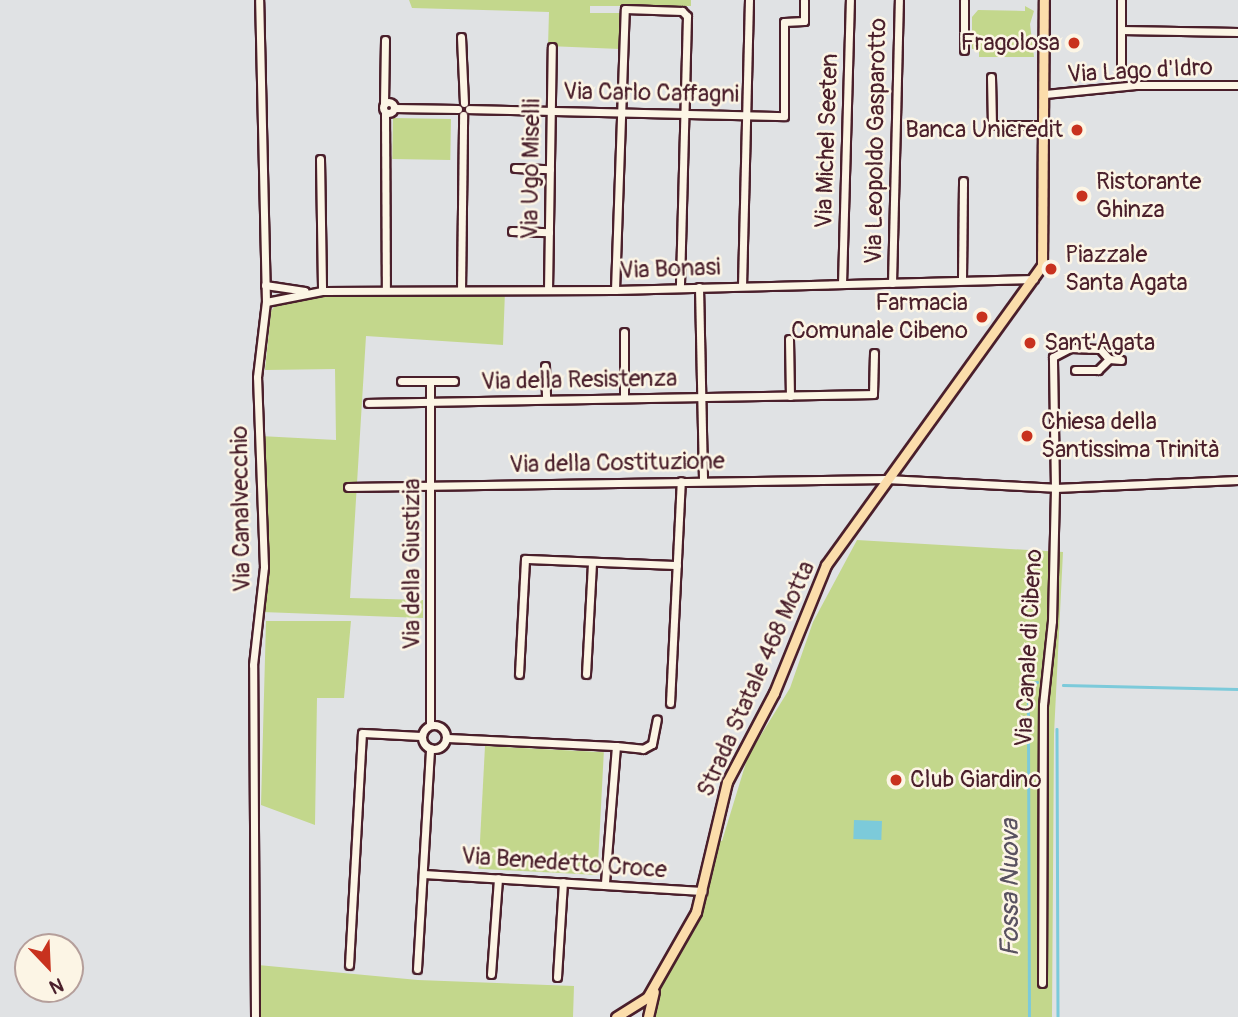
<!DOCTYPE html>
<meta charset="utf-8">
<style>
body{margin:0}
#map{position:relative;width:1238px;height:1017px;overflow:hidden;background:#e0e2e4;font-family:Pangolin,sans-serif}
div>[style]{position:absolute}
.green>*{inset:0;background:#c3d78c;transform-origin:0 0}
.water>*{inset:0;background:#7ccada;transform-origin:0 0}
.stream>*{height:2.5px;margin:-1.25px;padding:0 1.25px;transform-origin:1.25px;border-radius:1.25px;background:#7ccada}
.roads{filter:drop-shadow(2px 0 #4a1f2b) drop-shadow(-2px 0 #4a1f2b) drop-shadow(0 2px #4a1f2b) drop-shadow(0 -2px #4a1f2b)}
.minor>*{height:7px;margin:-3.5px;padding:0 3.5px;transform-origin:3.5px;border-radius:3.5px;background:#fcf5e5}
.minor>.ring{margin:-3.5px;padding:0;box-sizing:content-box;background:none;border:7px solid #fcf5e5;border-radius:50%}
.major>*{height:9px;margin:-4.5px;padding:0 4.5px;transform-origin:4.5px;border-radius:4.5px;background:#fbddab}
.dots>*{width:19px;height:19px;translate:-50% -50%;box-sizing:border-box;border:4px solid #fcf5e5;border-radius:50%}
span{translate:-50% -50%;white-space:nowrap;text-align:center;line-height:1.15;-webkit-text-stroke:5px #fcf5e5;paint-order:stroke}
.poi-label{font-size:24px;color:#4a1f2b}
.right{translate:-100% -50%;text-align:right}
.left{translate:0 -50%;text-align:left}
.street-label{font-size:24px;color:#4a1f2b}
.water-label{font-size:26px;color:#595260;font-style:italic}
.north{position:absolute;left:14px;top:933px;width:70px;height:70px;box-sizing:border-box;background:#fcf5e5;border:2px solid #b59f9b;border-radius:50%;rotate:157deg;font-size:19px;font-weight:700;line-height:28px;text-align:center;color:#4a1f2b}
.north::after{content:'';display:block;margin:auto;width:24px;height:32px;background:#c8321e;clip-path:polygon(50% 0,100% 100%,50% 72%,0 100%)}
</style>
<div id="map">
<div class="green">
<div style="clip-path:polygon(409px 0,691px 0,691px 6px,590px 6px,590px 13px,621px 13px,620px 49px,548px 46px,549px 12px,412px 8px)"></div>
<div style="clip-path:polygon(1025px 6px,1034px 11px,1030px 24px,1034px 57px,979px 57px,979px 50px,972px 49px,972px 17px,978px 10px,1025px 11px)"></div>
<div style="left:393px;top:118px;width:58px;height:41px;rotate:1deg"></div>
<div style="clip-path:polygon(505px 291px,503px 345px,366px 336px,350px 598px,423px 600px,423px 618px,262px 612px,260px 436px,336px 440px,335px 369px,265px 370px,271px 311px,278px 302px,322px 292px)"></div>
<div style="clip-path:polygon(857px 540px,1063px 552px,1054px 734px,1052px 1017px,650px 1017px,639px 1005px,696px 904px,709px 840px,722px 841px,748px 756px,790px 688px,813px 622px)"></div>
<div style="clip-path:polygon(266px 621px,351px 621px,344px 698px,317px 698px,315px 825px,261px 805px)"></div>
<div style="left:485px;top:746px;width:119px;height:123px;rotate:3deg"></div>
<div style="clip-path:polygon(258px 965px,418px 980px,574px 986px,573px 1017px,260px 1017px)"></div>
</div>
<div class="water">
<div style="left:854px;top:820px;width:28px;height:19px;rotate:2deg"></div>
</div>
<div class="stream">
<div style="left:1063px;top:685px;width:175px;rotate:1.3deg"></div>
<div style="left:1057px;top:729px;width:288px;rotate:89.8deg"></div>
<div style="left:1029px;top:1017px;width:326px;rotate:-90.2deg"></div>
<div style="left:1028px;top:691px;width:8px;rotate:-83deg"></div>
<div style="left:1029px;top:683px;width:8px;rotate:-7deg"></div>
</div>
<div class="roads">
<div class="minor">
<div style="left:964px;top:0;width:50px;rotate:90deg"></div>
<div style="left:1121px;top:30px;width:117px;rotate:1deg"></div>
<div style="left:461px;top:37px;width:66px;rotate:87.4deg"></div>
<div style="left:1121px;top:70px;width:70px;rotate:-90deg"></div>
<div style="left:991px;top:77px;width:48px;rotate:88.8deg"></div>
<div style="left:992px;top:125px;width:53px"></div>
<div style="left:1045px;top:94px;width:91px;rotate:-5.6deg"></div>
<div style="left:1136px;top:85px;width:102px"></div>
<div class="ring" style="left:383.5px;top:102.5px;width:4px;height:4px"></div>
<div style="left:384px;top:104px;width:64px;rotate:-89.1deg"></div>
<div style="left:394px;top:108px;width:64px;rotate:0.9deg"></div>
<div style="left:469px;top:109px;width:315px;rotate:1.3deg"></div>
<div style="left:784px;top:116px;width:94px;rotate:-90deg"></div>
<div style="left:784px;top:22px;width:20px;rotate:-3deg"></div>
<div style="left:804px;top:21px;width:21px;rotate:-90deg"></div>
<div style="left:385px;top:113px;width:177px;rotate:89.7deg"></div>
<div style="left:320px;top:159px;width:132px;rotate:89.1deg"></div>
<div style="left:515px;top:168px;width:35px;rotate:2deg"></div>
<div style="left:512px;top:231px;width:37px;rotate:2deg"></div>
<div style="left:962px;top:279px;width:98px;rotate:-89.4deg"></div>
<div style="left:892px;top:283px;width:283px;rotate:-88.6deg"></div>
<div style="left:842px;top:284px;width:284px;rotate:-88.4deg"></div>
<div style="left:265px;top:285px;width:40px;rotate:8.5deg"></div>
<div style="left:742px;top:286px;width:286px;rotate:-88.6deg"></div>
<div style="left:699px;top:287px;width:193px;rotate:88.8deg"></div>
<div style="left:461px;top:290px;width:175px;rotate:-89.3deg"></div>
<div style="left:548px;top:290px;width:243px;rotate:-89.1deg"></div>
<div style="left:615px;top:290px;width:281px;rotate:-88deg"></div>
<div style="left:625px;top:9px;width:57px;rotate:2deg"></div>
<div style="left:682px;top:11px;width:7px;rotate:45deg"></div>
<div style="left:687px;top:16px;width:271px;rotate:91.5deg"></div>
<div style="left:266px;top:302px;width:57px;rotate:-11.1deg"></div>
<div style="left:322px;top:291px;width:293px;rotate:-0.2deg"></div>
<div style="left:615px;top:290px;width:419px;rotate:-1.5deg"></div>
<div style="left:624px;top:332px;width:66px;rotate:90deg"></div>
<div style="left:789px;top:339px;width:57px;rotate:89deg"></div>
<div style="left:545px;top:366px;width:33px;rotate:88deg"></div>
<div style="left:1075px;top:370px;width:23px"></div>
<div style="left:1098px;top:370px;width:16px;rotate:-45deg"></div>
<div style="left:401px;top:381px;width:53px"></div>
<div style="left:430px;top:381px;width:344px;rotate:90deg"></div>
<div style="left:368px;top:403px;width:505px;rotate:-1.02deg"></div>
<div style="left:873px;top:394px;width:41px;rotate:-88.6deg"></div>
<div style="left:348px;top:487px;width:538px;rotate:-0.85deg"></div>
<div style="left:886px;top:479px;width:169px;rotate:3deg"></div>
<div style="left:1055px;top:488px;width:183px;rotate:-2.5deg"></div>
<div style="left:519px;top:674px;width:115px;rotate:-87deg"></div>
<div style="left:525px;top:559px;width:152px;rotate:2.3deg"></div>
<div style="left:586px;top:674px;width:112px;rotate:-86.9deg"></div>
<div style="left:670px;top:703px;width:222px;rotate:-87.2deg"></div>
<div class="ring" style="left:422px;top:725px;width:17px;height:17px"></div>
<div style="left:446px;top:738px;width:170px;rotate:2.7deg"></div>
<div style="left:616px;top:746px;width:138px;rotate:94.6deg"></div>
<div style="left:616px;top:746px;width:27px;rotate:6deg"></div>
<div style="left:643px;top:749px;width:10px;rotate:-29deg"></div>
<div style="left:652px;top:744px;width:25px;rotate:-79deg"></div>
<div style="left:423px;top:874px;width:280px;rotate:3.5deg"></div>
<div style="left:349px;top:965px;width:232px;rotate:-86.8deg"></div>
<div style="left:362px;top:733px;width:60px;rotate:2.9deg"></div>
<div style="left:417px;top:969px;width:221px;rotate:-86.6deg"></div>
<div style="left:491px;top:974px;width:96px;rotate:-85.8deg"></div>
<div style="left:557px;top:977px;width:95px;rotate:-86.4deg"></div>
<div style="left:1042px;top:983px;width:278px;rotate:-89.8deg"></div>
<div style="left:1043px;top:705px;width:84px;rotate:-83.9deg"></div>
<div style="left:1052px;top:621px;width:133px;rotate:-88.7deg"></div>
<div style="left:1055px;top:488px;width:131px;rotate:-90.9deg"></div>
<div style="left:1053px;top:357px;width:19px;rotate:-28deg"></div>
<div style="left:1070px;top:348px;width:30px;rotate:2deg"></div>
<div style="left:1100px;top:349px;width:13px;rotate:48deg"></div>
<div style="left:1109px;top:359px;width:12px;rotate:5deg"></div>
<div style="left:255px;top:1017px;width:352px;rotate:-90.3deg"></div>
<div style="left:253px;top:665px;width:99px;rotate:-83.6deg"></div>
<div style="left:264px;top:567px;width:190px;rotate:-92.1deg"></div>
<div style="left:257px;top:377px;width:76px;rotate:-83.2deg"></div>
<div style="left:266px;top:302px;width:302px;rotate:-91.3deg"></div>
</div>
<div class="major">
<div style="left:616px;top:1017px;width:36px;rotate:-32deg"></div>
<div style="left:647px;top:998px;width:99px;rotate:-60.3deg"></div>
<div style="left:696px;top:912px;width:134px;rotate:-76.6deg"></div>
<div style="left:727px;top:782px;width:101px;rotate:-62.2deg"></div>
<div style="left:774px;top:693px;width:138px;rotate:-67.9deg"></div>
<div style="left:826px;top:565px;width:370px;rotate:-54.2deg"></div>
<div style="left:1042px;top:265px;width:265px;rotate:-89.6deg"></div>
<div style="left:648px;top:1017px;width:26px;rotate:-77deg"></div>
</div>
</div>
<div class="dots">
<div style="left:1074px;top:43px;background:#c8321e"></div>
<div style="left:1077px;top:130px;background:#c8321e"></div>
<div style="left:1082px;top:196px;background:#c8321e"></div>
<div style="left:1051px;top:269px;background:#c8321e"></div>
<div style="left:982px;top:317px;background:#c8321e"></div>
<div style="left:1030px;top:343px;background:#c8321e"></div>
<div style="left:1027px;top:436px;background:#c8321e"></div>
<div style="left:896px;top:780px;background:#c8321e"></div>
</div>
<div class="poi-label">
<span class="right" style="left:1060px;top:43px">Fragolosa</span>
<span class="right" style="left:1063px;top:130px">Banca Unicredit</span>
<span class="left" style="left:1096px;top:196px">Ristorante<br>Ghinza</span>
<span class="left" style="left:1065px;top:269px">Piazzale<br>Santa Agata</span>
<span class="right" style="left:968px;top:317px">Farmacia<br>Comunale Cibeno</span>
<span class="left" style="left:1044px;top:343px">Sant'Agata</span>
<span class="left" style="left:1041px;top:436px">Chiesa della<br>Santissima Trinità</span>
<span class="left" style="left:910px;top:780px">Club Giardino</span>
</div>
<div class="street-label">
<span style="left:1140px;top:71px;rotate:-3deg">Via Lago d'Idro</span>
<span style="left:651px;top:93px;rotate:1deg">Via Carlo Caffagni</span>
<span style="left:827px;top:141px;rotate:-88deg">Via Michel Seeten</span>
<span style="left:876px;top:141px;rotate:-89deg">Via Leopoldo Gasparotto</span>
<span style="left:531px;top:169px;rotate:-89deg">Via Ugo Miselli</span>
<span style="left:670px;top:269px;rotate:-2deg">Via Bonasi</span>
<span style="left:579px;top:380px;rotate:-1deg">Via della Resistenza</span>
<span style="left:617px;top:463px;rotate:-1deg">Via della Costituzione</span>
<span style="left:241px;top:509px;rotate:-91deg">Via Canalvecchio</span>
<span style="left:412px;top:564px;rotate:-90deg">Via della Giustizia</span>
<span style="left:1029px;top:648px;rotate:-87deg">Via Canale di Cibeno</span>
<span style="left:756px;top:679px;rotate:-66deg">Strada Statale 468 Motta</span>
<span style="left:564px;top:863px;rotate:4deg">Via Benedetto Croce</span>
</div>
<div class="water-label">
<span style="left:1011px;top:888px;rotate:-90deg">Fossa Nuova</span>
</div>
<div class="north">N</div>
</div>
